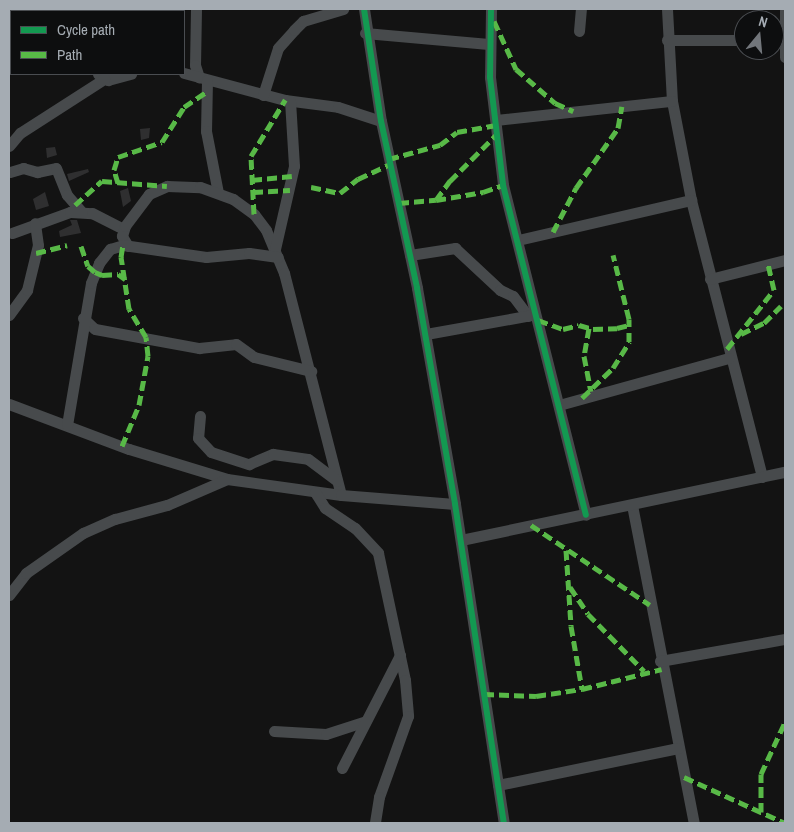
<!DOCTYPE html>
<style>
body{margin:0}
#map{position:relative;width:794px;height:832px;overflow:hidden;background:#131313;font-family:"Archivo Narrow",sans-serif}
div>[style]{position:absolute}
.building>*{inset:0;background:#2f2f30}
.minor>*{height:11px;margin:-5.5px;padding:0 5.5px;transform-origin:5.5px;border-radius:5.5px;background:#474a4c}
.quiet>*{height:5px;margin-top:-2.5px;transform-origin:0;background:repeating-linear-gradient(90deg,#58b947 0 10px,transparent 0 15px)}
.cycleway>*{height:6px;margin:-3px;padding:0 3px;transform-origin:3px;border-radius:3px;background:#139951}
span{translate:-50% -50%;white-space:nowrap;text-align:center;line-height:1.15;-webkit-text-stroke:4px #0d0e0f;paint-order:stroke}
.frame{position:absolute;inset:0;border:10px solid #a5acb3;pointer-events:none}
.legend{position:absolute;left:10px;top:10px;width:175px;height:65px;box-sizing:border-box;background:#0d0e0f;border:1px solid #4a4d51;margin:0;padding:6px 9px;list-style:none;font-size:15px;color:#a5acb3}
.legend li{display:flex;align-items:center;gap:10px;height:25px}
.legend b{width:25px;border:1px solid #4a4d51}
.north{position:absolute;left:734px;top:10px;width:50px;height:50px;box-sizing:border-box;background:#0d0e0f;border:1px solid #4a4d51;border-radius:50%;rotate:17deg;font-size:14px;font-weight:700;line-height:20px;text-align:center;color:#a5acb3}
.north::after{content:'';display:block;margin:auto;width:18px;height:22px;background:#72767b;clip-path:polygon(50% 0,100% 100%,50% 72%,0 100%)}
</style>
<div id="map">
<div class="building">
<div style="clip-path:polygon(150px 128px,149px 138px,141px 140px,140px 129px)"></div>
<div style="clip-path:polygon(55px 147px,57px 155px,47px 158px,46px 148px)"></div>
<div style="clip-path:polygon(88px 169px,89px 172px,69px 181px,67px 174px)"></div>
<div style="clip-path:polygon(128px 188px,131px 201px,123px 207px,120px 191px)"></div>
<div style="clip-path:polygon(45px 192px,49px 206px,36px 210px,33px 199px)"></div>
<div style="clip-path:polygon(70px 220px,77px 220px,81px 233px,60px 237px,59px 231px,72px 225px)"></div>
</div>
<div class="minor">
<div style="left:157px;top:9px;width:2px;rotate:63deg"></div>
<div style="left:196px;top:9px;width:56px;rotate:91deg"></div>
<div style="left:195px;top:65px;width:13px;rotate:72deg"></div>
<div style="left:364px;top:9px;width:113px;rotate:81.4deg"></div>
<div style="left:381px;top:121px;width:171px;rotate:77.8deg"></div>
<div style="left:417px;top:288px;width:219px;rotate:80deg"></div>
<div style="left:455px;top:504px;width:323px;rotate:81.3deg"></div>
<div style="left:491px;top:9px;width:68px;rotate:90.8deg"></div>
<div style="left:490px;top:77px;width:109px;rotate:83.1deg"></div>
<div style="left:503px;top:185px;width:340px;rotate:75.9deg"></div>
<div style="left:667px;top:9px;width:92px;rotate:86.9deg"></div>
<div style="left:672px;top:101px;width:101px;rotate:79.1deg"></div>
<div style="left:691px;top:200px;width:286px;rotate:75.6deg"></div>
<div style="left:785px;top:10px;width:47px;rotate:90deg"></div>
<div style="left:55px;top:11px;width:4px;rotate:-34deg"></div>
<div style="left:579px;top:31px;width:22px;rotate:-85deg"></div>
<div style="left:365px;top:33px;width:124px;rotate:5.1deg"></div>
<div style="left:667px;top:40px;width:77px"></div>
<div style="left:9px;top:45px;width:2px;rotate:-27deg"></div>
<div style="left:184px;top:73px;width:105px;rotate:15deg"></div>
<div style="left:285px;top:100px;width:53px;rotate:7.5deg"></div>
<div style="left:338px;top:107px;width:45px;rotate:18deg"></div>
<div style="left:98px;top:74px;width:12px;rotate:31deg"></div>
<div style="left:108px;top:80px;width:24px;rotate:-15deg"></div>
<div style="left:207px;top:80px;width:51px;rotate:91.1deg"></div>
<div style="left:206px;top:131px;width:63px;rotate:79deg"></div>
<div style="left:263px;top:95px;width:49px;rotate:-72.3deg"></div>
<div style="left:278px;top:48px;width:24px;rotate:-48deg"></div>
<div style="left:294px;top:30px;width:13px;rotate:-45deg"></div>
<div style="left:303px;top:21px;width:42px;rotate:-16.7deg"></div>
<div style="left:496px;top:120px;width:177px;rotate:-6.2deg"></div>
<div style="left:9px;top:146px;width:17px;rotate:-50deg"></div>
<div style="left:20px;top:133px;width:100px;rotate:-32.7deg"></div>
<div style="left:10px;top:172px;width:14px;rotate:-17deg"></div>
<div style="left:23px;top:168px;width:15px;rotate:16deg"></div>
<div style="left:37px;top:172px;width:19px;rotate:-12deg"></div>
<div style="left:56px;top:168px;width:29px;rotate:68deg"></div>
<div style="left:67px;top:195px;width:21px;rotate:49deg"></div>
<div style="left:12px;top:233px;width:62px;rotate:-19.9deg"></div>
<div style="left:70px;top:212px;width:22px;rotate:3deg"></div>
<div style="left:92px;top:213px;width:35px;rotate:27deg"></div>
<div style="left:518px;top:240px;width:178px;rotate:-13deg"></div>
<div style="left:128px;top:246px;width:12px;rotate:-121deg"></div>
<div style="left:122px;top:236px;width:10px;rotate:-73deg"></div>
<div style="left:125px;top:226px;width:40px;rotate:-53deg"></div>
<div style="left:149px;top:194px;width:20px;rotate:-24deg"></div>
<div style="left:167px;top:186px;width:33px;rotate:2deg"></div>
<div style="left:200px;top:187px;width:35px;rotate:20deg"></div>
<div style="left:233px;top:199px;width:26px;rotate:36deg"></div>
<div style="left:254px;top:214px;width:20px;rotate:53deg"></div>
<div style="left:266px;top:230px;width:47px;rotate:67.3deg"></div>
<div style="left:284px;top:273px;width:229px;rotate:75.6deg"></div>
<div style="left:275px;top:249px;width:85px;rotate:-77.1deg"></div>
<div style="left:294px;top:166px;width:65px;rotate:-93.5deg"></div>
<div style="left:410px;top:255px;width:46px;rotate:-8.8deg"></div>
<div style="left:455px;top:248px;width:62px;rotate:43deg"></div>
<div style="left:500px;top:290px;width:14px;rotate:25deg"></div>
<div style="left:513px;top:296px;width:25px;rotate:53deg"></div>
<div style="left:710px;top:279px;width:77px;rotate:-14.2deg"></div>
<div style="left:9px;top:315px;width:31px;rotate:-54deg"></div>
<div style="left:27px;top:290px;width:46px;rotate:-76.3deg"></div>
<div style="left:38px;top:245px;width:22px;rotate:-98deg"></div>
<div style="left:83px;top:318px;width:16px;rotate:43deg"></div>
<div style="left:95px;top:329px;width:106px;rotate:10.4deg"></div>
<div style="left:199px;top:348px;width:37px;rotate:-6deg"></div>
<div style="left:236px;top:344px;width:22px;rotate:36deg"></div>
<div style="left:254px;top:357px;width:59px;rotate:13.8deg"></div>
<div style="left:426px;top:334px;width:108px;rotate:-10.2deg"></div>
<div style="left:9px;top:404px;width:128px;rotate:20.6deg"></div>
<div style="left:129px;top:449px;width:102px;rotate:17deg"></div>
<div style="left:227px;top:479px;width:115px;rotate:8deg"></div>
<div style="left:341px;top:495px;width:114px;rotate:4.5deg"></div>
<div style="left:559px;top:405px;width:176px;rotate:-15.5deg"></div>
<div style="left:200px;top:416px;width:22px;rotate:95deg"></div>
<div style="left:198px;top:438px;width:19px;rotate:47deg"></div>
<div style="left:211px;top:452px;width:40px;rotate:18deg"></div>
<div style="left:249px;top:464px;width:26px;rotate:-23deg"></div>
<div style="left:273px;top:454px;width:35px;rotate:8deg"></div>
<div style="left:308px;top:459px;width:36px;rotate:37deg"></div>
<div style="left:67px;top:425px;width:144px;rotate:-80.4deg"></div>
<div style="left:91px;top:283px;width:22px;rotate:-68deg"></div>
<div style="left:99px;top:263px;width:18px;rotate:-52deg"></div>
<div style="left:110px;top:249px;width:14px;rotate:-17deg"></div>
<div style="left:123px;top:245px;width:84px;rotate:8.2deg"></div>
<div style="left:206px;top:257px;width:43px;rotate:-5.3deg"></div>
<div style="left:249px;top:253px;width:29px;rotate:8deg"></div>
<div style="left:315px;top:492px;width:19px;rotate:58deg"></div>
<div style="left:325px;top:508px;width:36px;rotate:34deg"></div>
<div style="left:355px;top:528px;width:34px;rotate:47deg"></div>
<div style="left:378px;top:553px;width:130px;rotate:78deg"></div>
<div style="left:405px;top:680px;width:36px;rotate:85deg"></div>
<div style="left:408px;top:716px;width:86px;rotate:109.7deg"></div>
<div style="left:379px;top:797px;width:26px;rotate:99deg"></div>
<div style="left:632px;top:505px;width:324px;rotate:79deg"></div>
<div style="left:461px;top:540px;width:331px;rotate:-11.9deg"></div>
<div style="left:9px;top:595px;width:28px;rotate:-52deg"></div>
<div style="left:26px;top:573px;width:70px;rotate:-35.1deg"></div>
<div style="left:83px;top:533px;width:35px;rotate:-24deg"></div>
<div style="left:115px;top:519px;width:54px;rotate:-15.1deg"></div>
<div style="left:167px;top:505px;width:65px;rotate:-23.4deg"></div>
<div style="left:660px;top:661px;width:127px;rotate:-10deg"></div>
<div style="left:274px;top:731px;width:52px;rotate:3.3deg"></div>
<div style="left:326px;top:734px;width:40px;rotate:-18deg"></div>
<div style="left:342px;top:768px;width:127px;rotate:-62.8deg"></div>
<div style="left:498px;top:785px;width:184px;rotate:-11.6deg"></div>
</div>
<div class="quiet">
<div style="left:494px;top:21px;width:53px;rotate:65.4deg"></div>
<div style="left:516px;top:69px;width:52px;rotate:41.1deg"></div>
<div style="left:555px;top:103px;width:20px;rotate:24deg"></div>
<div style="left:389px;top:159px;width:53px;rotate:-15.4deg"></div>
<div style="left:440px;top:145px;width:21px;rotate:-37deg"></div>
<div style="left:457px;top:132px;width:40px;rotate:-10deg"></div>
<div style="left:252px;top:180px;width:40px;rotate:-5.7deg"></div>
<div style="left:118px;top:183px;width:14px;rotate:-107deg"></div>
<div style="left:114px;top:170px;width:14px;rotate:-73deg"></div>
<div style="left:118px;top:157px;width:46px;rotate:-18.8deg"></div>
<div style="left:162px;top:142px;width:41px;rotate:-57.8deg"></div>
<div style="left:184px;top:107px;width:27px;rotate:-34deg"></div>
<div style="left:311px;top:187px;width:30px;rotate:12deg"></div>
<div style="left:340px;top:193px;width:23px;rotate:-38deg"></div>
<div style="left:358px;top:179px;width:35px;rotate:-25deg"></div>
<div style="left:253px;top:192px;width:37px;rotate:-3deg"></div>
<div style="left:436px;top:200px;width:24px;rotate:-54deg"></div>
<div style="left:450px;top:181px;width:66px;rotate:-45deg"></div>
<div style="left:399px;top:203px;width:37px;rotate:-5deg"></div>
<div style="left:436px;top:200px;width:48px;rotate:-9.7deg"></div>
<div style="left:483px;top:192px;width:21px;rotate:-19deg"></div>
<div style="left:75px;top:205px;width:36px;rotate:-42deg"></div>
<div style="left:102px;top:181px;width:65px;rotate:4.4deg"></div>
<div style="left:254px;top:214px;width:58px;rotate:-93deg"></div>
<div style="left:251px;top:156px;width:66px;rotate:-58.7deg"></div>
<div style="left:553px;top:232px;width:50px;rotate:-62.4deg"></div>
<div style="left:576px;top:188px;width:73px;rotate:-55deg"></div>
<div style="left:618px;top:128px;width:22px;rotate:-80deg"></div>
<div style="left:81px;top:246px;width:21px;rotate:71deg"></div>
<div style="left:88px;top:266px;width:9px;rotate:41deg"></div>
<div style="left:95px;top:272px;width:8px;rotate:23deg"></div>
<div style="left:102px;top:275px;width:16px;rotate:-4deg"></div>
<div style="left:118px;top:274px;width:9px;rotate:36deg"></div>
<div style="left:36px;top:253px;width:32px;rotate:-14deg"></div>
<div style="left:538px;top:320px;width:27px;rotate:20deg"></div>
<div style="left:563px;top:329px;width:16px;rotate:-14deg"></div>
<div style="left:579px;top:325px;width:15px;rotate:16deg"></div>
<div style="left:593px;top:329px;width:24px;rotate:-2deg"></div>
<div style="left:617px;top:328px;width:12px;rotate:-14deg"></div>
<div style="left:589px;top:328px;width:28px;rotate:100deg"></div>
<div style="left:584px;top:356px;width:36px;rotate:79deg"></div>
<div style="left:741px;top:334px;width:25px;rotate:-26deg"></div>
<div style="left:764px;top:323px;width:24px;rotate:-45deg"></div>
<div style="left:727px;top:349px;width:75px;rotate:-51.5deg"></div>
<div style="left:774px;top:290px;width:26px;rotate:-103deg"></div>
<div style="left:582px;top:398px;width:43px;rotate:-44.1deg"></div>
<div style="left:613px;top:368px;width:31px;rotate:-58deg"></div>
<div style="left:629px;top:342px;width:23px;rotate:-90deg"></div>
<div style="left:629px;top:319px;width:66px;rotate:-104deg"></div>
<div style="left:122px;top:446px;width:44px;rotate:-67.5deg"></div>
<div style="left:139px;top:405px;width:50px;rotate:-79.6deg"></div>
<div style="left:148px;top:356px;width:19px;rotate:-96deg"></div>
<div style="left:146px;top:337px;width:33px;rotate:-121deg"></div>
<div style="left:129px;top:309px;width:53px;rotate:-98.7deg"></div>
<div style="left:121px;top:257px;width:12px;rotate:-81deg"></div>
<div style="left:531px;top:525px;width:143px;rotate:33.9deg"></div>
<div style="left:566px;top:550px;width:76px;rotate:86.2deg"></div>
<div style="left:571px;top:626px;width:64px;rotate:80.1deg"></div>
<div style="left:570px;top:587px;width:32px;rotate:56deg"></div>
<div style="left:588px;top:614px;width:80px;rotate:45.5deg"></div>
<div style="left:484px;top:694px;width:52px;rotate:2.2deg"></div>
<div style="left:536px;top:696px;width:47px;rotate:-8.7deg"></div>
<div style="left:582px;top:689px;width:82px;rotate:-14deg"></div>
<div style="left:684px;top:777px;width:111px;rotate:24.5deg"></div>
<div style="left:761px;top:812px;width:38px;rotate:-90deg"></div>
<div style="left:761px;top:774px;width:57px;rotate:-65.2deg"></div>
</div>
<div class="cycleway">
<div style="left:364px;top:9px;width:113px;rotate:81.4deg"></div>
<div style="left:381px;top:121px;width:171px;rotate:77.8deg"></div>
<div style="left:417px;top:288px;width:219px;rotate:80deg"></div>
<div style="left:455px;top:504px;width:323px;rotate:81.3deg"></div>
<div style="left:491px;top:9px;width:68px;rotate:90.8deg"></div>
<div style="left:490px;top:77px;width:109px;rotate:83.1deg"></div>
<div style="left:503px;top:185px;width:340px;rotate:75.9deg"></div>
</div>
<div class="frame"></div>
<ul class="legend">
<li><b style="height:6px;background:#139951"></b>Cycle path</li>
<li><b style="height:6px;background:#58b947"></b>Path</li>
</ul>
<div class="north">N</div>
</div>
